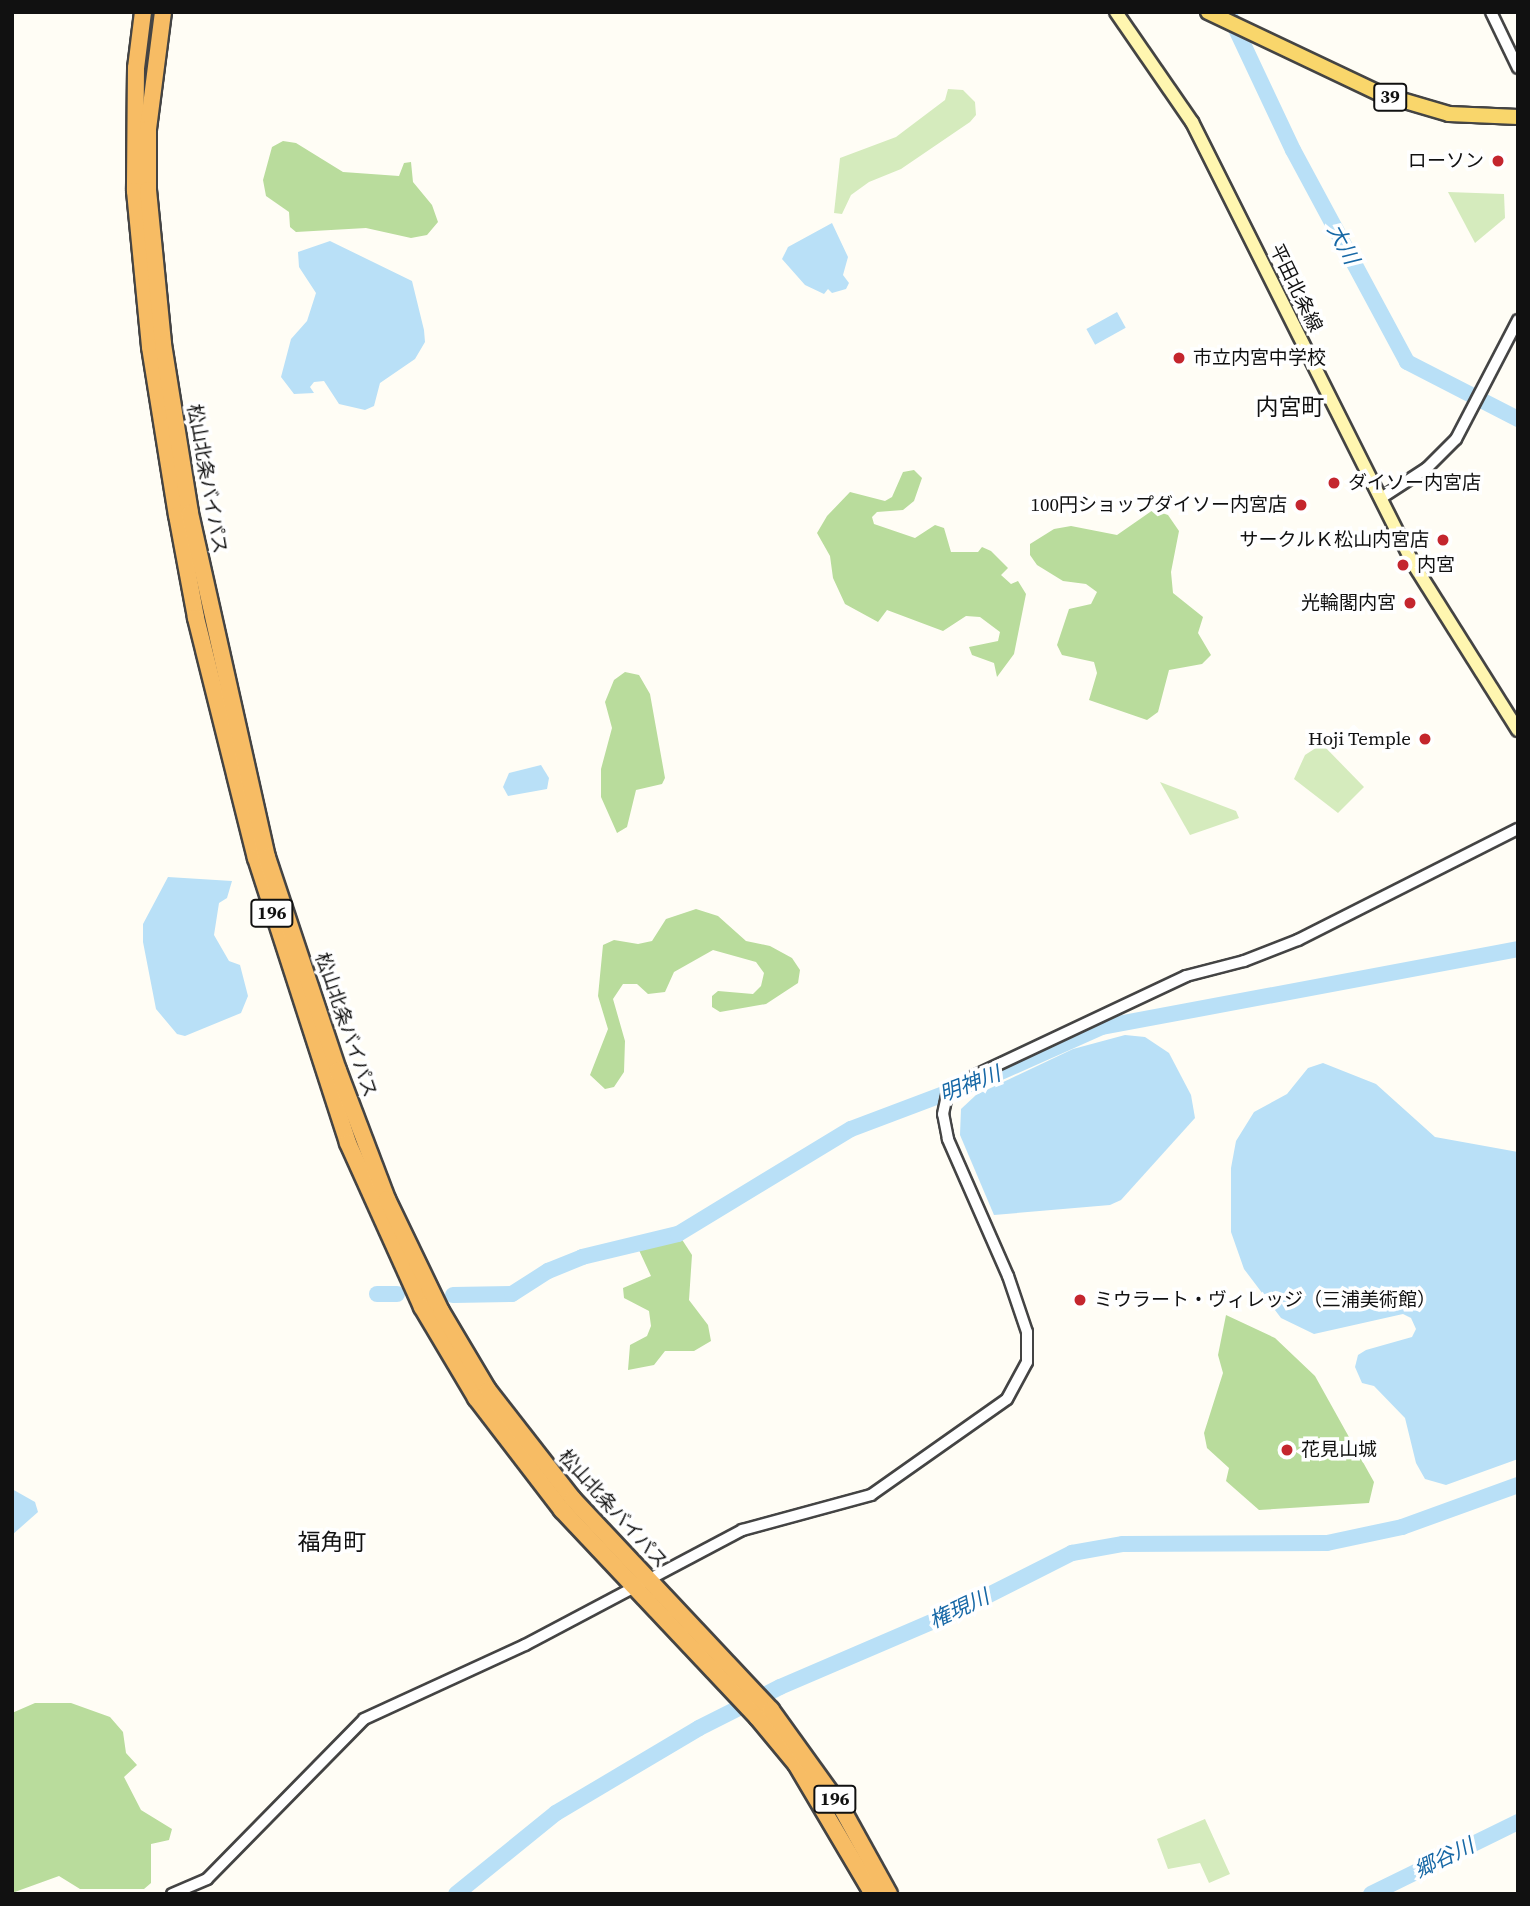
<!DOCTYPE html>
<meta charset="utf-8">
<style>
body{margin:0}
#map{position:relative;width:1530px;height:1906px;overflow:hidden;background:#fffdf5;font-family:"Source Serif 4","Noto Sans JP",serif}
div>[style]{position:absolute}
.green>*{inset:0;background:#d5ebbd}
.forest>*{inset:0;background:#b9dc9c}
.water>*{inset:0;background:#b9e0f7;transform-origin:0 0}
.river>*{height:16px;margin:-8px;padding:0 8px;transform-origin:8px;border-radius:8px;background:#b9e0f7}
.roads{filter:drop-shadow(2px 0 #444) drop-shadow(-2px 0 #444) drop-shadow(0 2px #444) drop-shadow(0 -2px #444)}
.tertiary>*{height:10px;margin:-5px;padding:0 5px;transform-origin:5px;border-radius:5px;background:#fff}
.secondary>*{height:12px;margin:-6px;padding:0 6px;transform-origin:6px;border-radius:6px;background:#fff6b0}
.primary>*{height:14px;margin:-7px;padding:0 7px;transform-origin:7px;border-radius:7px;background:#f9d66b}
.trunk>*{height:16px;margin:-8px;padding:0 8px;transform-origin:8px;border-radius:8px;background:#f7bc64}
.dots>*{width:19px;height:19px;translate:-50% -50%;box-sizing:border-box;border:4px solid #fff;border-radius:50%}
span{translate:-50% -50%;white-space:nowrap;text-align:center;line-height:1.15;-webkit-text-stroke:7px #fff;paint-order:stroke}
.shield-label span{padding:2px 5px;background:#fff;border:2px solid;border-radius:5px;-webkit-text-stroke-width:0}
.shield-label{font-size:18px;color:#111;font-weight:700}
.poi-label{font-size:19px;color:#111}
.right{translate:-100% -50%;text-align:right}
.left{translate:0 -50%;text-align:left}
.street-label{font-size:19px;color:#111}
.water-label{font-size:21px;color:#1768a6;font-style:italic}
.quarter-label{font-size:23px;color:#111}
.frame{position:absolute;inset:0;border:14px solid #111;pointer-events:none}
</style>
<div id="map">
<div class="green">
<div style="clip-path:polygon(948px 89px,963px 90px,975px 102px,976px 115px,970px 122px,901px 169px,869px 182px,851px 195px,842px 214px,834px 213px,840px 158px,896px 137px,945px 100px)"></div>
<div style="clip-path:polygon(1448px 192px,1504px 194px,1505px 218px,1475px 243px)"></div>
<div style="clip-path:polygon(1322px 744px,1364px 787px,1338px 813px,1294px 779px,1305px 755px)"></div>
<div style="clip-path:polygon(1160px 782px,1236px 811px,1239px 818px,1190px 835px)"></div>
<div style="clip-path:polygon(1205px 1819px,1230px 1874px,1209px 1883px,1200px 1863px,1168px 1869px,1157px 1839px)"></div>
</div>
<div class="forest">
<div style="clip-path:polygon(283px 141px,296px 143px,343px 172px,399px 176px,404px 163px,411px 162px,413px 182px,432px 205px,438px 222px,427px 235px,411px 238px,366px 228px,296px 232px,290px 227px,289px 212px,266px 196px,263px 180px,272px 147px)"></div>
<div style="clip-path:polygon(914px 470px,922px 478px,914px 501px,903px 510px,877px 512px,872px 517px,874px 524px,915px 538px,935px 525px,944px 528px,951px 552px,978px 552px,982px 547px,991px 551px,1008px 568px,1001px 575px,1011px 584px,1018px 581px,1026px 594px,1014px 654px,997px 677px,994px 663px,972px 655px,969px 647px,998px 641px,1000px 632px,980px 617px,966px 616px,943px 631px,887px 610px,878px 622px,845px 604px,833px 578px,830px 556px,817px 533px,827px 516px,850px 492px,885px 501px,892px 497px,903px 472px)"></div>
<div style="clip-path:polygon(1153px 510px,1168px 515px,1179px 531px,1171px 572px,1173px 593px,1203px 617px,1198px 633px,1211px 655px,1202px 664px,1169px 670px,1158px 712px,1147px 720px,1089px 700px,1097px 673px,1094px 662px,1062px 655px,1057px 645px,1069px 609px,1091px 604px,1097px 592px,1086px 584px,1063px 581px,1037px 565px,1030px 555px,1030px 544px,1054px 529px,1071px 526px,1117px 535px)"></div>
<div style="clip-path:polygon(625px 672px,639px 675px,650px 694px,665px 778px,662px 784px,636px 790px,627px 827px,617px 833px,601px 797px,601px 769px,612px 728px,605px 702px,614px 680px)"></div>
<div style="clip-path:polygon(696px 909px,718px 916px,746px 941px,770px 946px,792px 958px,800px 970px,798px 983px,766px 1004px,720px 1012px,712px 1007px,712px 996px,718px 991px,753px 994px,761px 986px,764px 973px,756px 962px,713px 950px,674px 972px,665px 992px,648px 994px,637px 984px,623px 984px,613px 999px,625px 1041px,624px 1072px,614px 1087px,605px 1089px,590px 1075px,608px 1029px,598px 996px,603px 945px,614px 940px,638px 944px,652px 941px,666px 919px)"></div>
<div style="clip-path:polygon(681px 1238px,692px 1255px,689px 1300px,708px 1325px,711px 1341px,694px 1351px,665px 1351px,654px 1365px,628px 1370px,630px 1345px,647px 1336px,651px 1326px,649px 1311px,624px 1298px,623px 1288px,651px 1276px,638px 1248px)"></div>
<div style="clip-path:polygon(1226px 1315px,1275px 1338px,1315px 1376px,1374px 1482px,1369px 1503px,1259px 1510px,1226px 1481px,1229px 1468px,1207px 1448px,1204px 1433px,1223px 1373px,1218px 1355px)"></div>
<div style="clip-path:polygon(35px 1703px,71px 1703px,110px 1717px,123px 1732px,126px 1753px,137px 1765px,124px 1777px,141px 1810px,172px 1829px,169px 1840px,151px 1844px,151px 1883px,144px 1889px,80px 1889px,59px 1876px,12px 1893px,12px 1713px)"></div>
</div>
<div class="water">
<div style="clip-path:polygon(832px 223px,848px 257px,843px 275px,849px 283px,846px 289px,832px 293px,828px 289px,824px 294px,805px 285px,782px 259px,788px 247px)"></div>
<div style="clip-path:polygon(330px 241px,412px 281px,424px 330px,425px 342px,415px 359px,380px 383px,374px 406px,365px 410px,339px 404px,324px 381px,314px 382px,310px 387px,314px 393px,294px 394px,281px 377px,291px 339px,307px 321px,316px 293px,299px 267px,298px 252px)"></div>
<div style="left:1117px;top:312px;width:18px;height:35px;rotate:61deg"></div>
<div style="clip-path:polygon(541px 765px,549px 778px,547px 789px,508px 796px,503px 787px,509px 773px)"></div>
<div style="clip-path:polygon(168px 877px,232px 881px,227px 898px,219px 903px,214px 935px,229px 961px,240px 965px,248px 996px,241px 1013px,185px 1036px,177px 1034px,156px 1009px,143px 942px,143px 924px)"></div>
<div style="clip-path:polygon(1125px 1035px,1145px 1037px,1169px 1053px,1191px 1095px,1195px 1118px,1121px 1200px,1110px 1205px,994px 1215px,960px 1135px,961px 1109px,976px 1095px,1073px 1049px)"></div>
<div style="clip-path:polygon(1323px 1063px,1376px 1084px,1435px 1137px,1518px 1152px,1518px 1459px,1446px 1485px,1425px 1479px,1416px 1463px,1405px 1418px,1374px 1386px,1362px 1383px,1355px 1367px,1358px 1355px,1366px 1350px,1412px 1337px,1416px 1329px,1411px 1318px,1403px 1314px,1314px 1334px,1281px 1318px,1244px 1269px,1231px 1232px,1231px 1168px,1236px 1141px,1254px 1112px,1287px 1094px,1308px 1068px)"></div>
<div style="clip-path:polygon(12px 1489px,35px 1502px,38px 1512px,12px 1535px)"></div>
</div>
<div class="river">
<div style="left:1228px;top:12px;width:153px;rotate:64.8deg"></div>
<div style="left:1293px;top:150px;width:241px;rotate:61.7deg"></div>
<div style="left:1407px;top:362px;width:125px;rotate:27.2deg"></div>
<div style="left:377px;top:1294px;width:20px"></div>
<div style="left:453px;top:1295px;width:59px;rotate:-1deg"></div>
<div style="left:512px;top:1294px;width:43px;rotate:-32.6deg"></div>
<div style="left:548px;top:1271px;width:37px;rotate:-22deg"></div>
<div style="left:582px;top:1257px;width:99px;rotate:-13.5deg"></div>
<div style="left:678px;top:1234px;width:202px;rotate:-31.3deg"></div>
<div style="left:851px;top:1129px;width:153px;rotate:-20.7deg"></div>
<div style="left:994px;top:1075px;width:118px;rotate:-24deg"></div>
<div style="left:1102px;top:1027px;width:423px;rotate:-10.6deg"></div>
<div style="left:456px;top:1894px;width:129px;rotate:-39deg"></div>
<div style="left:556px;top:1813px;width:166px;rotate:-30.7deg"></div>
<div style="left:699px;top:1728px;width:91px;rotate:-26.8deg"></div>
<div style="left:780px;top:1687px;width:193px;rotate:-23.2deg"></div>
<div style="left:957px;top:1611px;width:129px;rotate:-26.8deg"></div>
<div style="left:1072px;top:1553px;width:52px;rotate:-10deg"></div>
<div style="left:1123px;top:1544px;width:204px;rotate:-0.3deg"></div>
<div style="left:1327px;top:1543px;width:77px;rotate:-12deg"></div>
<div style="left:1402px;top:1527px;width:123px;rotate:-19.9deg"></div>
<div style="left:1371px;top:1894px;width:164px;rotate:-26.1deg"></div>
</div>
<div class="roads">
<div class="tertiary">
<div style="left:1491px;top:12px;width:62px;rotate:64.3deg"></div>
<div style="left:1381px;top:498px;width:55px;rotate:-33.1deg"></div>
<div style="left:1427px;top:468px;width:41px;rotate:-45deg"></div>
<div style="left:1456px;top:439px;width:134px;rotate:-62.5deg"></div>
<div style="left:172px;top:1894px;width:38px;rotate:-23deg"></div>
<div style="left:207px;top:1879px;width:224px;rotate:-45.5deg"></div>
<div style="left:364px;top:1719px;width:177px;rotate:-24.7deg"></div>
<div style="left:525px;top:1645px;width:246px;rotate:-27.9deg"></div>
<div style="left:742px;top:1530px;width:134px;rotate:-15.2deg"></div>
<div style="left:871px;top:1495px;width:166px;rotate:-35.2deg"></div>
<div style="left:1007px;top:1399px;width:42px;rotate:-61.6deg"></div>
<div style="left:1027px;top:1362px;width:30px;rotate:-90deg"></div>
<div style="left:1027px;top:1332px;width:59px;rotate:-108.7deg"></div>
<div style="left:1008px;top:1276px;width:150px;rotate:-113.7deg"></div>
<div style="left:948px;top:1139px;width:25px;rotate:-101deg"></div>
<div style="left:943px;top:1114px;width:19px;rotate:-78deg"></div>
<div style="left:947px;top:1095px;width:17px;rotate:-45deg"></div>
<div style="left:959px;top:1083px;width:251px;rotate:-25.2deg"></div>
<div style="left:1186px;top:976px;width:60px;rotate:-14.5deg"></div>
<div style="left:1244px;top:961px;width:58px;rotate:-21.3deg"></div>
<div style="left:1298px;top:940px;width:246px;rotate:-26.8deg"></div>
</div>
<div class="secondary">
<div style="left:1116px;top:12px;width:134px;rotate:55.4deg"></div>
<div style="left:1192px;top:122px;width:496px;rotate:63.4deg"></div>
<div style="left:1414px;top:565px;width:195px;rotate:57.8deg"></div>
</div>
<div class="primary">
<div style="left:1208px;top:12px;width:191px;rotate:25.4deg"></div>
<div style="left:1381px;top:94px;width:71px;rotate:16.4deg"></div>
<div style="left:1449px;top:114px;width:69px;rotate:2.5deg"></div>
</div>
<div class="trunk">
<div style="left:143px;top:12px;width:56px;rotate:97.1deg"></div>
<div style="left:136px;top:68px;width:123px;rotate:90.5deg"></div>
<div style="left:135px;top:191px;width:157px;rotate:84.5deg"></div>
<div style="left:150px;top:347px;width:170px;rotate:80.9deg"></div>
<div style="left:177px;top:515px;width:105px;rotate:79.5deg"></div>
<div style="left:196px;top:618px;width:247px;rotate:76deg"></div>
<div style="left:256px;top:858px;width:299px;rotate:72.1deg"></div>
<div style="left:348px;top:1143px;width:180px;rotate:65.7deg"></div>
<div style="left:422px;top:1307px;width:106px;rotate:59.3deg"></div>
<div style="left:476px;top:1398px;width:141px;rotate:52.5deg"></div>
<div style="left:562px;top:1510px;width:284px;rotate:46.7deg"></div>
<div style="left:757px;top:1717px;width:61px;rotate:50.3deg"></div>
<div style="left:796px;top:1764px;width:151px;rotate:59.4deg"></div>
<div style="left:163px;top:12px;width:118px;rotate:97.3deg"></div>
<div style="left:148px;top:129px;width:61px;rotate:90deg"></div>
<div style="left:148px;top:190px;width:155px;rotate:84.4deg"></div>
<div style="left:163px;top:344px;width:171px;rotate:80.9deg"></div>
<div style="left:190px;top:513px;width:353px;rotate:77.4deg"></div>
<div style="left:267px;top:857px;width:225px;rotate:71.6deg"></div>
<div style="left:338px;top:1070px;width:138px;rotate:69.2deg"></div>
<div style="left:387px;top:1199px;width:124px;rotate:64.3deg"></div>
<div style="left:441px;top:1311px;width:92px;rotate:59.3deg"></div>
<div style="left:488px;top:1390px;width:138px;rotate:52.1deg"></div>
<div style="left:573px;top:1499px;width:289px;rotate:46.8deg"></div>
<div style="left:771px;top:1710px;width:120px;rotate:54.2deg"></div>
<div style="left:841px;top:1807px;width:99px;rotate:61.1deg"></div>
</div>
</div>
<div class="dots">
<div style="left:1498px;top:161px;background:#c4262e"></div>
<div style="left:1179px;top:358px;background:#c4262e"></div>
<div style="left:1334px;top:483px;background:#c4262e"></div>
<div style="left:1301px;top:505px;background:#c4262e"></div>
<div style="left:1443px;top:540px;background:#c4262e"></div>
<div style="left:1403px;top:565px;background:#c4262e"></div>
<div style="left:1410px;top:603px;background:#c4262e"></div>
<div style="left:1425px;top:739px;background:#c4262e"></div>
<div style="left:1080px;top:1300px;background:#c4262e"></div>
<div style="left:1287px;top:1450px;background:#c4262e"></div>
</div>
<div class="shield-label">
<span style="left:1390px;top:97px">39</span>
<span style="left:272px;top:913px">196</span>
<span style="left:835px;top:1799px">196</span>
</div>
<div class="poi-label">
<span class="right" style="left:1484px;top:161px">ローソン</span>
<span class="left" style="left:1193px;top:358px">市立内宮中学校</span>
<span class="left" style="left:1348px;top:483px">ダイソー内宮店</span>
<span class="right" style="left:1287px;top:505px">100円ショップダイソー内宮店</span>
<span class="right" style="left:1429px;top:540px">サークルＫ松山内宮店</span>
<span class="left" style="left:1417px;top:565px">内宮</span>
<span class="right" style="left:1396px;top:603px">光輪閣内宮</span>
<span class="right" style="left:1411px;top:739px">Hoji Temple</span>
<span class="left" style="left:1094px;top:1300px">ミウラート・ヴィレッジ（三浦美術館）</span>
<span class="left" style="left:1301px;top:1450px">花見山城</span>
</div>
<div class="street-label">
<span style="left:1296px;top:288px;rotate:64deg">平田北条線</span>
<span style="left:207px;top:479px;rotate:80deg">松山北条バイパス</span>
<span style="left:346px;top:1025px;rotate:71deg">松山北条バイパス</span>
<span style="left:613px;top:1509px;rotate:48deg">松山北条バイパス</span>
</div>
<div class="water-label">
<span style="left:1343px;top:244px;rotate:62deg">大川</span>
<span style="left:970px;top:1084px;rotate:-21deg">明神川</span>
<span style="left:959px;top:1609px;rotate:-25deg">権現川</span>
<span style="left:1444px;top:1858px;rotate:-26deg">郷谷川</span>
</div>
<div class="quarter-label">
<span style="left:1290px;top:407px">内宮町</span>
<span style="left:332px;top:1542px">福角町</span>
</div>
<div class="frame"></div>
</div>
